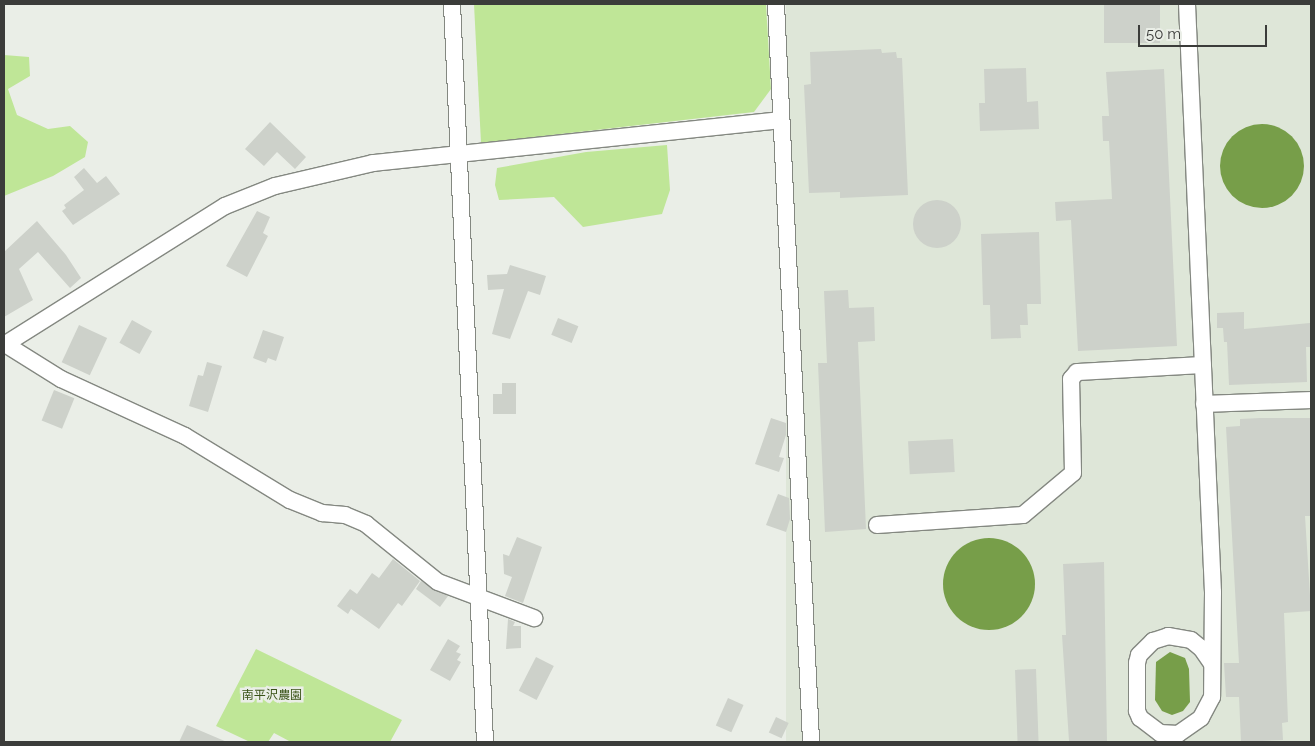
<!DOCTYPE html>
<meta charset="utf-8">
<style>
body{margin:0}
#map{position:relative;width:1315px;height:746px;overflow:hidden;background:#eaeee7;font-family:Raleway,"Noto Sans JP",sans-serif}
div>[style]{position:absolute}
.built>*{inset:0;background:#dee6d8;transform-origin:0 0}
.green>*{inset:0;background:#bfe697}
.water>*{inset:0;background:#779e49}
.round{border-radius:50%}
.building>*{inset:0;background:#cdd1ca;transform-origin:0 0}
.roads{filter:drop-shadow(1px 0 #848881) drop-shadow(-1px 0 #848881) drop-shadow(0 1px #848881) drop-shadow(0 -1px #848881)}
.minor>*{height:16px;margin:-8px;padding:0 8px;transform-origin:8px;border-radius:8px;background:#fff}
span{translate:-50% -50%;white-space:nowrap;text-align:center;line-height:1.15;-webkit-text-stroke:5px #eaeee7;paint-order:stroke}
.park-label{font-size:12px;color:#385216}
.frame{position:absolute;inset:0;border:5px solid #3b3c3a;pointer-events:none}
.scale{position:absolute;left:1138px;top:25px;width:129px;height:22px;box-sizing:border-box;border:2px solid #3b3c3a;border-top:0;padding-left:6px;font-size:15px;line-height:18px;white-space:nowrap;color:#3b3c3a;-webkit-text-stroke:4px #eaeee7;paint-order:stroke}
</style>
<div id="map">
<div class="built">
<div style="left:786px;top:4px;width:525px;height:739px"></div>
</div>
<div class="green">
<div style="clip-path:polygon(474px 4px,766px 4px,771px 89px,754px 112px,481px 143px)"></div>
<div style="clip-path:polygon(4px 55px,29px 57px,30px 76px,8px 89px,17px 115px,48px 129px,70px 126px,88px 142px,85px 157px,53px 176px,4px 196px)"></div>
<div style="clip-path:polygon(667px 145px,670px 190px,662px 214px,583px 227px,554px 197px,499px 200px,495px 185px,497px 168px,586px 152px)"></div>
<div style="clip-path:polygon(256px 649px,402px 720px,390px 742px,291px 742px,274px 733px,268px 742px,250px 742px,216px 726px)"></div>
</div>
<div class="water">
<div class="round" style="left:1220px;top:124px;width:84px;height:84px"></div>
<div class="round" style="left:943px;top:538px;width:92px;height:92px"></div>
<div style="clip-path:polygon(1170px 652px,1185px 658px,1189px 669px,1190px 702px,1183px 711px,1172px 715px,1162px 711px,1155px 700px,1156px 662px)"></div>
</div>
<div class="building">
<div style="left:1104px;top:4px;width:56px;height:39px"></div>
<div style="clip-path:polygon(881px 49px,882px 53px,896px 52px,897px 58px,902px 58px,908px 195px,840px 198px,840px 192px,809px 193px,804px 85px,811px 84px,810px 52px)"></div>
<div style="clip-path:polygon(1026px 68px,1027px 102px,1038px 101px,1039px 129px,980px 131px,979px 103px,985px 103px,984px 69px)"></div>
<div style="clip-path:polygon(1164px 69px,1177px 346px,1078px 351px,1071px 220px,1056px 221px,1055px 202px,1112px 199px,1109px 141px,1103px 141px,1102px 116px,1109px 116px,1106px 72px)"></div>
<div style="clip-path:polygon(270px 122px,306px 157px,295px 169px,277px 152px,264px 166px,245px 149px)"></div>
<div style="clip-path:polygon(84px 168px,97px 183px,106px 176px,120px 194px,73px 225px,62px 211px,66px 208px,64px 205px,84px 190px,74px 177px)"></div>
<div class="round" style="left:913px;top:200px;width:48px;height:48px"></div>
<div style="clip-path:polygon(257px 211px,270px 217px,263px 233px,268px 236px,247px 277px,226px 266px)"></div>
<div style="clip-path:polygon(37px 221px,66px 255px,81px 278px,70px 288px,38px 252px,19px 269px,33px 300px,4px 317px,4px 252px)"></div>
<div style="clip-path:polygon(1039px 232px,1041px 304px,1027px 304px,1028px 325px,1020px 325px,1021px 338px,991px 339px,990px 305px,983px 305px,981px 234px)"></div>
<div style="clip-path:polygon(510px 265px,546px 276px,540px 295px,528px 291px,510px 339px,492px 334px,504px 289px,488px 290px,487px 275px,507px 274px)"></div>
<div style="clip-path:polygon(848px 290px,849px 308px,874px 307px,875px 341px,858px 342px,866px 529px,825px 532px,818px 363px,827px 363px,824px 291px)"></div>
<div style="clip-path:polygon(1244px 312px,1244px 329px,1310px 323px,1311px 347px,1306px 347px,1307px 382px,1229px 385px,1227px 342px,1224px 342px,1223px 328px,1217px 328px,1217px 313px)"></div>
<div style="left:558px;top:318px;width:22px;height:18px;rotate:22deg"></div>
<div style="left:132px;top:320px;width:23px;height:26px;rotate:29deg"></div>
<div style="left:79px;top:325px;width:31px;height:41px;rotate:25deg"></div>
<div style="clip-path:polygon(263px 330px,284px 337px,276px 361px,268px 358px,266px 363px,253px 358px)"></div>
<div style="clip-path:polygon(207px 362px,222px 366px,208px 412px,189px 406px,198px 375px,203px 376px)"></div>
<div style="clip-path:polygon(502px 383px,516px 383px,516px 414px,493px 414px,493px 394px,502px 394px)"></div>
<div style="left:54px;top:390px;width:22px;height:33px;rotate:22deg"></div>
<div style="clip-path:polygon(771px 418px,786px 423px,786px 435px,779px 457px,784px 458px,779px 472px,755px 464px)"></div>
<div style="clip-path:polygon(1260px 418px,1310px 418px,1310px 516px,1305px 516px,1311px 611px,1284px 613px,1288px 722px,1282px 723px,1283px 740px,1241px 742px,1239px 697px,1226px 697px,1224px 663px,1239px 663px,1226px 427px,1240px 426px,1240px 419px)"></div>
<div style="left:953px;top:439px;width:33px;height:45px;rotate:87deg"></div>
<div style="clip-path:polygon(778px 494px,789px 498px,790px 519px,786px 532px,766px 525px)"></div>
<div style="clip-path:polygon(517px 537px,542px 547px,523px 603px,505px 596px,512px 577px,504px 574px,503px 554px,509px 556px)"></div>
<div style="clip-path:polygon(393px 559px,420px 581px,402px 606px,398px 603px,379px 629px,351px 609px,348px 614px,337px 606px,350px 589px,357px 594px,372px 573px,379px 578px)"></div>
<div style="clip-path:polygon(1104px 562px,1107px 742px,1069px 741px,1062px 635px,1066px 635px,1063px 564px)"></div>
<div style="clip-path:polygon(421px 581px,448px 596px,440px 607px,416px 589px)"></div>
<div style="clip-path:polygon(508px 619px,515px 622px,513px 626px,521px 626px,521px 648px,506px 649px)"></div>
<div style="clip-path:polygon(448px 639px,460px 646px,456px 652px,461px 654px,457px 660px,461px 662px,450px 681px,430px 670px)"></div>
<div style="left:536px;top:657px;width:20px;height:38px;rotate:27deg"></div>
<div style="left:1036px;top:669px;width:73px;height:21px;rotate:88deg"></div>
<div style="left:728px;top:698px;width:17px;height:30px;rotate:24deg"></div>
<div style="left:776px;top:717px;width:14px;height:17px;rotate:25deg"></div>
<div style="clip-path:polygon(187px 725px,227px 742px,179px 742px)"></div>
</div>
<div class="roads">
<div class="minor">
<div style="left:452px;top:4px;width:739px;rotate:87.44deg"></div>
<div style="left:776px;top:4px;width:739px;rotate:87.28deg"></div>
<div style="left:1187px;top:4px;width:589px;rotate:87.47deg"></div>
<div style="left:1213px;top:592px;width:105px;rotate:90.5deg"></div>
<div style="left:1212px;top:697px;width:24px;rotate:118deg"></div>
<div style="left:1201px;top:718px;width:28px;rotate:145deg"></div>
<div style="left:1178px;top:734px;width:18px;rotate:-177deg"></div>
<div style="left:1160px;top:733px;width:25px;rotate:-143deg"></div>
<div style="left:1140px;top:718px;width:8px;rotate:-113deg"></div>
<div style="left:1137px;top:711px;width:48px;rotate:-90deg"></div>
<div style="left:1137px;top:663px;width:8px;rotate:-76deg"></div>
<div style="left:1139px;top:655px;width:20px;rotate:-45deg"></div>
<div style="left:1153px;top:641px;width:16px;rotate:-18deg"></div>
<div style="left:1168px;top:636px;width:23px;rotate:10deg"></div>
<div style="left:1191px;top:640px;width:13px;rotate:39deg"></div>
<div style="left:1201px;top:648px;width:19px;rotate:55deg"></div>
<div style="left:5px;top:344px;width:66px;rotate:32deg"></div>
<div style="left:61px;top:379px;width:136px;rotate:24.7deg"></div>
<div style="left:185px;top:436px;width:123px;rotate:31.4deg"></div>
<div style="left:290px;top:500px;width:35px;rotate:22deg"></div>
<div style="left:322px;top:513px;width:23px;rotate:5deg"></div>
<div style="left:345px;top:515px;width:23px;rotate:23deg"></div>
<div style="left:366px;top:524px;width:92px;rotate:38.9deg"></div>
<div style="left:438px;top:582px;width:103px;rotate:20.6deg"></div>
<div style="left:4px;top:345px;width:261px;rotate:-32.2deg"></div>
<div style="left:225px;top:206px;width:54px;rotate:-21.8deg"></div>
<div style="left:275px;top:186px;width:101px;rotate:-13.2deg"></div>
<div style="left:373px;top:163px;width:410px;rotate:-6deg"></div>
<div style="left:1204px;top:404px;width:107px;rotate:-2.1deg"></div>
<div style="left:877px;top:525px;width:146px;rotate:-3.9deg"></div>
<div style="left:1023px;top:515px;width:65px;rotate:-40deg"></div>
<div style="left:1073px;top:473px;width:94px;rotate:-91.2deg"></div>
<div style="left:1071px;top:379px;width:9px;rotate:-49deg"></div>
<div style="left:1077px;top:372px;width:126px;rotate:-3.2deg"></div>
</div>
</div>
<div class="park-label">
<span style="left:272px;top:696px">南平沢農園</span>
</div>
<div class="frame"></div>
<div class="scale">50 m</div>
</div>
